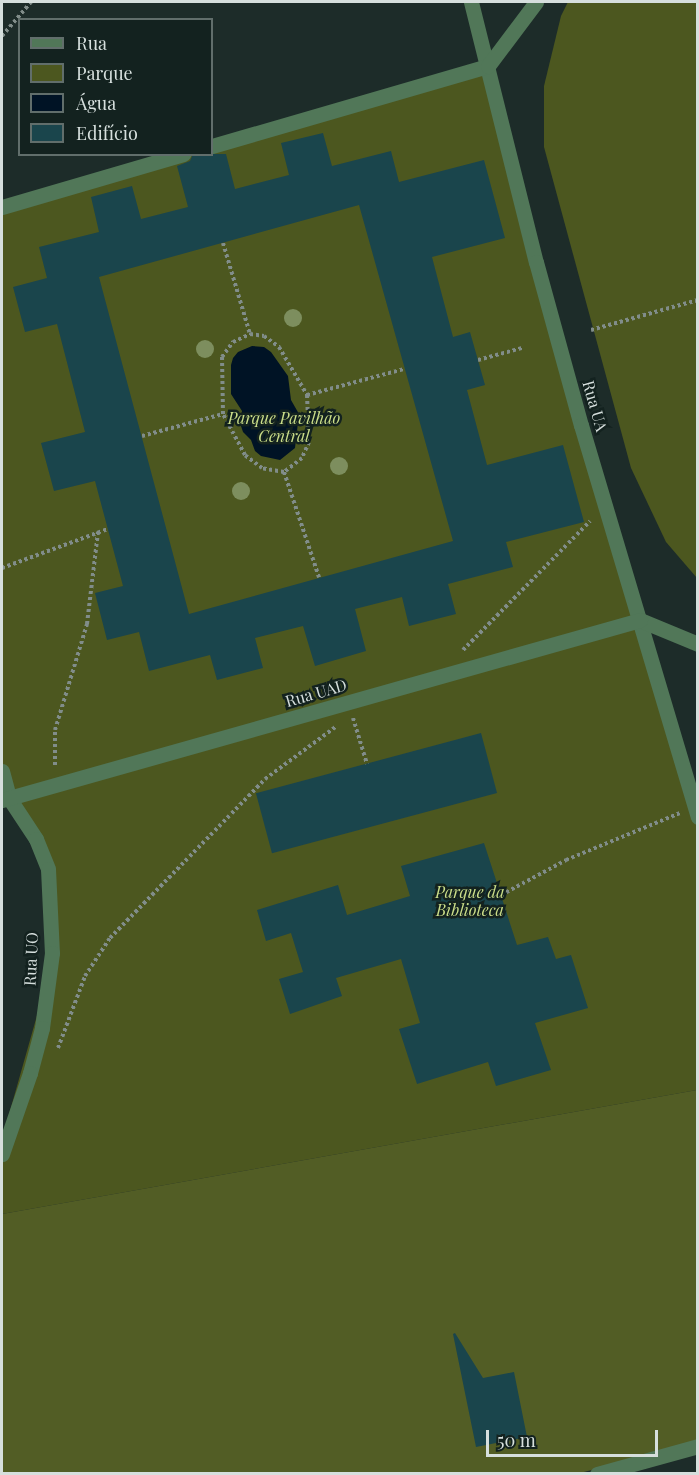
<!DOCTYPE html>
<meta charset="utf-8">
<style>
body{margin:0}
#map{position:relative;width:699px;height:1475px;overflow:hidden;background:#1d2c29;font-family:"Playfair Display",serif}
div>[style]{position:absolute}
.green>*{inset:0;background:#4c571f}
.forest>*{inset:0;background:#525d25}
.water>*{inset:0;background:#001325}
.building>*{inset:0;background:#1a454c;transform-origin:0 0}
.path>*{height:4px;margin-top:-2px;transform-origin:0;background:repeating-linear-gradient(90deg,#818d8a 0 3px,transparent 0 6px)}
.minor>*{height:15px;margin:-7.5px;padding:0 7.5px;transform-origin:7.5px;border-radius:7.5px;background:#517758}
.trees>*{width:18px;height:18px;margin:-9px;border-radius:50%;background:#7d8e5e}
span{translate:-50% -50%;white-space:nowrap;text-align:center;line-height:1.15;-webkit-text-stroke:5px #13221f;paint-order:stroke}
.street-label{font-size:16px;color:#d6dfdd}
.park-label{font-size:16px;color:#cbde89;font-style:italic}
.frame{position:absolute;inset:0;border:3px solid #d6dfdd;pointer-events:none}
.legend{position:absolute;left:18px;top:18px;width:195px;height:138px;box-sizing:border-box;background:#13221f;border:2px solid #616e6b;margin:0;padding:8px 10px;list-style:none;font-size:18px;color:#d6dfdd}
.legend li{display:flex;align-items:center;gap:12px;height:30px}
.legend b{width:30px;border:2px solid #616e6b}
.scale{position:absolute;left:486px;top:1430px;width:172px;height:27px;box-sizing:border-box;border:3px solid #d6dfdd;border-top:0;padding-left:8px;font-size:18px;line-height:21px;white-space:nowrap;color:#d6dfdd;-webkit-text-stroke:4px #13221f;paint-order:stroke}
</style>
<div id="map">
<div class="green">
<div style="clip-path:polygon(568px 2px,697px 2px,697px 578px,666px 542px,631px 468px,544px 147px,544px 86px,561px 16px)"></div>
<div style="clip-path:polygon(488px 66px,697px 817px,697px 1090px,2px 1214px,2px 1139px,51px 966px,48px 869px,2px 771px,2px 207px,183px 155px,212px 154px,212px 146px)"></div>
</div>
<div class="forest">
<div style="clip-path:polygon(697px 1090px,697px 1443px,580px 1473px,2px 1474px,2px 1214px)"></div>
</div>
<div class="water">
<div style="clip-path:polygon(252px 346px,264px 347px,271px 352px,288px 376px,291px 400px,299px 414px,295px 448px,280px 460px,261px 456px,255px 451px,251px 440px,243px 432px,240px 423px,242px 411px,231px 394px,231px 365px,233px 358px,238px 352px)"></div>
</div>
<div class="building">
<div style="clip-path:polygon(evenodd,323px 133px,332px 166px,391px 151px,399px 182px,484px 160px,505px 238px,432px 257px,453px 337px,470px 332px,485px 385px,467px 390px,487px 465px,563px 445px,584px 522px,506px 542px,513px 567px,448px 584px,456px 614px,409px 626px,402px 597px,355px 609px,366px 651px,315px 666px,303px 626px,255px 638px,263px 668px,217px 680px,210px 655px,149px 671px,139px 632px,107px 640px,95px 593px,123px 586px,95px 481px,54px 491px,41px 443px,85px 432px,57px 324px,25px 332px,13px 287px,47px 278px,39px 247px,99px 232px,91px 197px,132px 186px,141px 219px,188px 207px,177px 166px,190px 161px,193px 154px,226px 154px,235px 189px,289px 175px,281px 143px,323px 133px,359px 205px,453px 541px,189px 614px,99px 277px,359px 205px)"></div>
<div style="left:481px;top:733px;width:62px;height:233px;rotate:75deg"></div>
<div style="clip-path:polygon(484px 843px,517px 945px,548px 937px,556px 959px,571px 955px,588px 1008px,535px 1023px,551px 1070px,496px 1086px,488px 1062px,417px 1084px,399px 1029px,420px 1023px,401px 959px,336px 978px,342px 996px,290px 1014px,279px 979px,303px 972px,291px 933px,266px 941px,257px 910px,338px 885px,347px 915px,410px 896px,401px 866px)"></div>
<div style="clip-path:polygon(455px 1333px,483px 1378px,514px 1372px,527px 1437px,476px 1447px,453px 1334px)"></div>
</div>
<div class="path">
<div style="left:2px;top:36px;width:45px;rotate:-49.5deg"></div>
<div style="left:223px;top:243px;width:95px;rotate:73.5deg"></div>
<div style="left:591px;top:330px;width:111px;rotate:-15.7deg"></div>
<div style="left:250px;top:334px;width:14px;rotate:8deg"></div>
<div style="left:264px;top:336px;width:19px;rotate:36deg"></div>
<div style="left:279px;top:347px;width:56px;rotate:59.7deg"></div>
<div style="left:307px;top:395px;width:47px;rotate:87.6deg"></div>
<div style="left:309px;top:442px;width:17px;rotate:114deg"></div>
<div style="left:302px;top:458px;width:23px;rotate:142deg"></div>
<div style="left:284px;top:472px;width:22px;rotate:-170deg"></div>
<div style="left:262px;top:468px;width:21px;rotate:-143deg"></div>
<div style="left:245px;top:455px;width:47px;rotate:-118.2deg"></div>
<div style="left:223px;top:414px;width:57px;rotate:-91deg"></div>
<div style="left:222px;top:357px;width:19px;rotate:-54deg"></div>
<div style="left:233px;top:342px;width:19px;rotate:-25deg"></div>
<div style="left:478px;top:360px;width:46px;rotate:-15.3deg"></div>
<div style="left:307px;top:395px;width:100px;rotate:-15deg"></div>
<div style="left:142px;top:436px;width:84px;rotate:-15.2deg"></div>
<div style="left:284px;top:472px;width:111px;rotate:71.6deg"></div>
<div style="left:2px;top:568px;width:113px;rotate:-20.2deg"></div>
<div style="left:463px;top:650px;width:181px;rotate:-45.4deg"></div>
<div style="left:353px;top:718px;width:48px;rotate:73.1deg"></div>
<div style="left:55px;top:765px;width:35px;rotate:-90deg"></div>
<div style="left:55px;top:730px;width:111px;rotate:-73.2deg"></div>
<div style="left:87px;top:624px;width:93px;rotate:-83.2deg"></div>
<div style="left:501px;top:895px;width:74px;rotate:-28.3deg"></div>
<div style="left:566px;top:860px;width:123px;rotate:-22.4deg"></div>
<div style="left:58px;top:1048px;width:77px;rotate:-69.4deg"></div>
<div style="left:85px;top:976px;width:45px;rotate:-56.7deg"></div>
<div style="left:110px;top:938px;width:222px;rotate:-45.7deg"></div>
<div style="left:265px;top:779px;width:89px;rotate:-36.4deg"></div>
</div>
<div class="minor">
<div style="left:471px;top:2px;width:268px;rotate:76deg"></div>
<div style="left:536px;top:262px;width:169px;rotate:74.6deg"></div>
<div style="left:581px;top:425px;width:409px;rotate:73.4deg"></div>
<div style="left:212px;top:146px;width:287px;rotate:-16.2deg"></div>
<div style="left:488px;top:66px;width:80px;rotate:-53.1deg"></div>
<div style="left:2px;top:207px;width:189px;rotate:-16.3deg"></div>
<div style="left:640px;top:620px;width:63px;rotate:22.5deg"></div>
<div style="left:2px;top:771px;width:28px;rotate:75deg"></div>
<div style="left:9px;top:798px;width:49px;rotate:56.6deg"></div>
<div style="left:36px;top:839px;width:32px;rotate:68deg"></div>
<div style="left:48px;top:869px;width:84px;rotate:87.3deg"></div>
<div style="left:52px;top:953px;width:76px;rotate:97.6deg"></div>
<div style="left:42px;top:1028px;width:47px;rotate:104.9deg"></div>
<div style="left:30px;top:1073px;width:86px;rotate:109.1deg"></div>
<div style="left:2px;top:800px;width:663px;rotate:-15.76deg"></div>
<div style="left:597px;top:1474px;width:105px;rotate:-15.5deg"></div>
</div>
<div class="trees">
<div style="left:293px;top:318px"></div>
<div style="left:205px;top:349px"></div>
<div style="left:339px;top:466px"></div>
<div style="left:241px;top:491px"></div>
</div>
<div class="street-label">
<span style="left:595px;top:406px;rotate:74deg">Rua UA</span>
<span style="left:316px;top:693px;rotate:-16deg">Rua UAD</span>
<span style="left:31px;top:959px;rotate:-87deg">Rua UO</span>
</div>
<div class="park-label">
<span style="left:284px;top:427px">Parque Pavilhão<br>Central</span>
<span style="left:470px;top:901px">Parque da<br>Biblioteca</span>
</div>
<div class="frame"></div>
<ul class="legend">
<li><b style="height:8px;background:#517758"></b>Rua</li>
<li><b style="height:16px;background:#4c571f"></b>Parque</li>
<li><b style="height:16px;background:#001325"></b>Água</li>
<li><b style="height:16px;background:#1a454c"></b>Edifício</li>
</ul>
<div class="scale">50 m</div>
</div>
